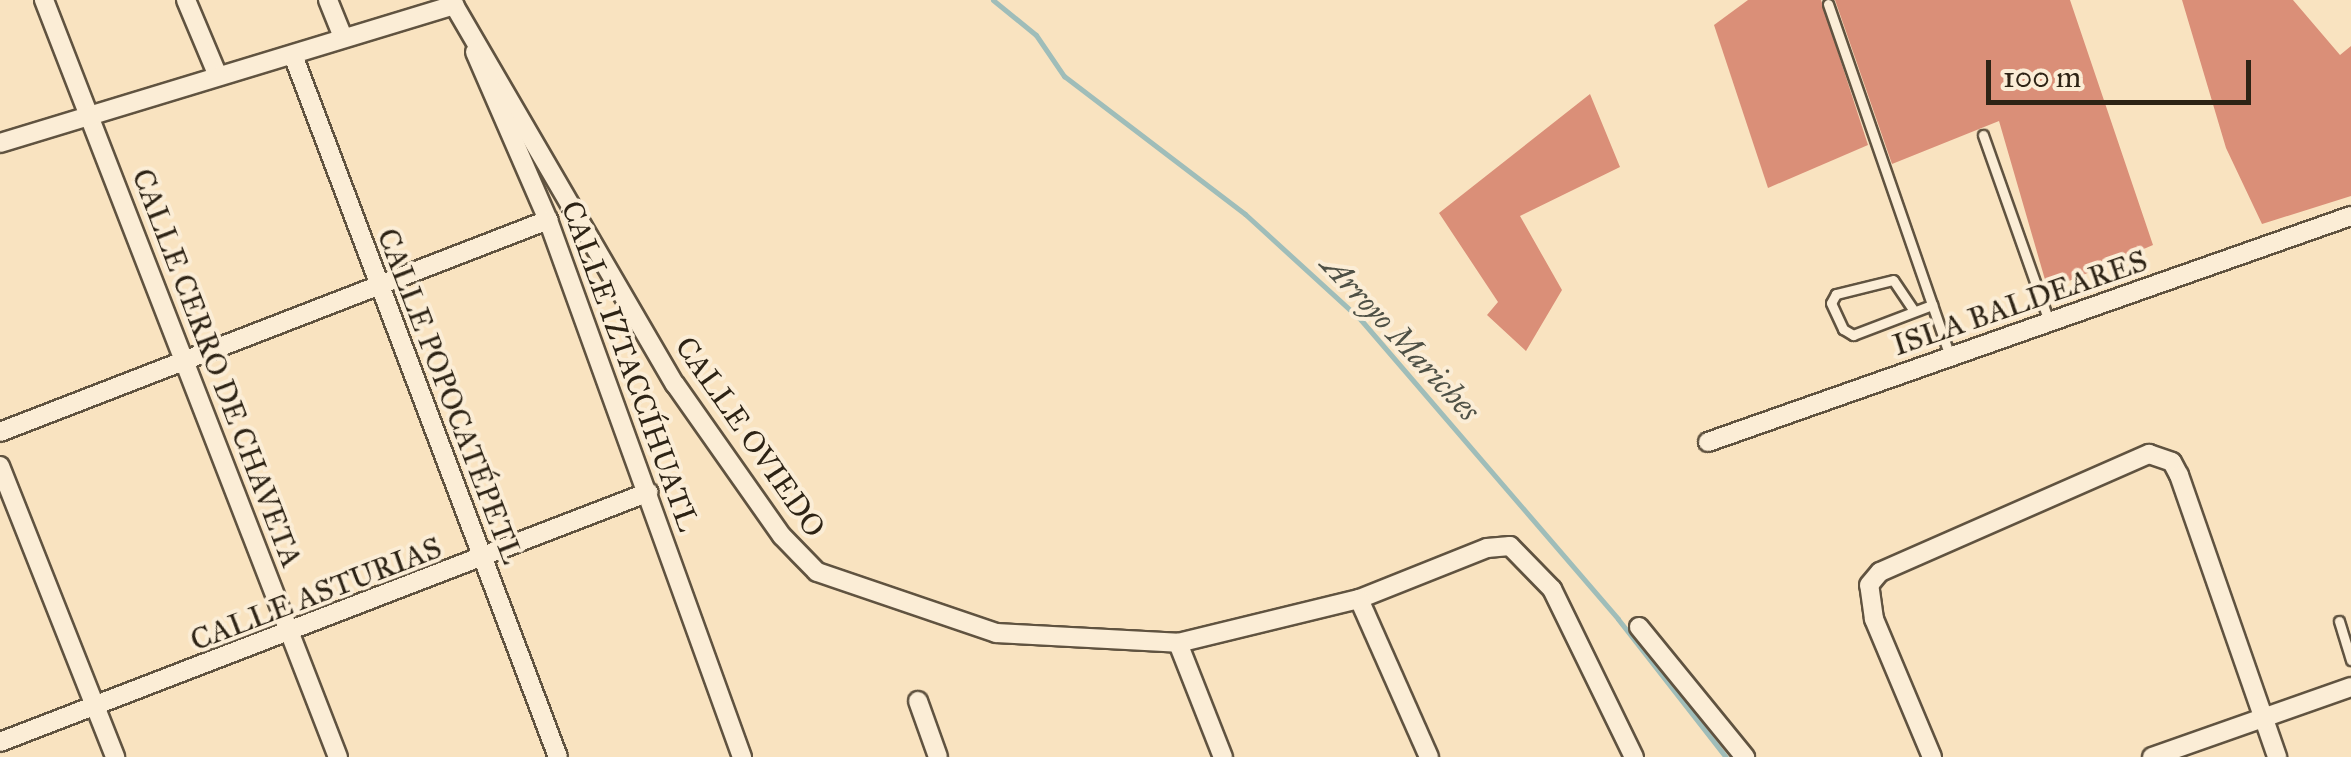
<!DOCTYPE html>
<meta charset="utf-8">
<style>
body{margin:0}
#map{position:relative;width:2351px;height:757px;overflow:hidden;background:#f9e3c0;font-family:"IM FELL Great Primer",serif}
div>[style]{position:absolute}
.stream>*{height:5px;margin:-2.5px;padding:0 2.5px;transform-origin:2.5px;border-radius:2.5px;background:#9fbdb9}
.building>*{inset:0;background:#da8f78}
.roads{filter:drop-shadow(2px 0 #605340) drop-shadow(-2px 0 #605340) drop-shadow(0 2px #605340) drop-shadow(0 -2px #605340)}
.lane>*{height:9px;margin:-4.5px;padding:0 4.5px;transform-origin:4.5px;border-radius:4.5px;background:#fbedd6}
.street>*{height:18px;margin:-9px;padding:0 9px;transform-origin:9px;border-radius:9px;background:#fbedd6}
span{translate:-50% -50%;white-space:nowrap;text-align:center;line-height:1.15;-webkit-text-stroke:8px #fbedd6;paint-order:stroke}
.street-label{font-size:30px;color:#2d2315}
.water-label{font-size:32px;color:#4f5146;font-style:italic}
.scale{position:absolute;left:1986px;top:60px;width:265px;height:45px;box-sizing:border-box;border:5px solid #2d2315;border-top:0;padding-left:12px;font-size:30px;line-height:35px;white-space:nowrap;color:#2d2315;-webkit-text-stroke:8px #fbedd6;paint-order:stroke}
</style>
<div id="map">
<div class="stream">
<div style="left:993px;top:0;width:55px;rotate:39.1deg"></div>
<div style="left:1036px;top:35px;width:50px;rotate:55.7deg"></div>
<div style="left:1064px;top:76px;width:228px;rotate:37.3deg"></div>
<div style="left:1245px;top:214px;width:157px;rotate:42.4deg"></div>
<div style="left:1361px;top:320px;width:394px;rotate:49.3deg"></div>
<div style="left:1618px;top:619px;width:175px;rotate:52deg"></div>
</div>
<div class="building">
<div style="clip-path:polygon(1748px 0,1821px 0,1868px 145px,1768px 188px,1714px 25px)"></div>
<div style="clip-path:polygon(1835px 0,2070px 0,2153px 245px,2048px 290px,1999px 121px,1892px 164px)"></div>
<div style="clip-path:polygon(2182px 0,2293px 0,2340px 55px,2351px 46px,2351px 196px,2262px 224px,2226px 148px)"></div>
<div style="clip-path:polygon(1590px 94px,1620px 167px,1520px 216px,1562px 290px,1526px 351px,1487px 315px,1498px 302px,1439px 213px)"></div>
</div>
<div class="roads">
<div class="lane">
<div style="left:1828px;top:4px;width:373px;rotate:70.9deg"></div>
<div style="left:1983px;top:135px;width:197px;rotate:70.5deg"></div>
<div style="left:1914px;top:311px;width:37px;rotate:-124deg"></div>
<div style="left:1893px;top:280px;width:59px;rotate:166.2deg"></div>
<div style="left:1836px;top:294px;width:10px;rotate:119deg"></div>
<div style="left:1831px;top:303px;width:29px;rotate:65deg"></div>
<div style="left:1843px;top:329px;width:12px;rotate:31deg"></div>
<div style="left:1853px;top:335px;width:85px;rotate:-20.8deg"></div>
<div style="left:2339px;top:621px;width:41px;rotate:72.9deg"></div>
</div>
<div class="street">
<div style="left:44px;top:0;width:812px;rotate:68.78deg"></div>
<div style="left:186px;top:0;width:82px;rotate:67.2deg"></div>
<div style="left:328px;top:0;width:40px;rotate:68deg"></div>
<div style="left:454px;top:5px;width:439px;rotate:59.8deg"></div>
<div style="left:675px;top:384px;width:186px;rotate:54.9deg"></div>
<div style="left:782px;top:536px;width:50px;rotate:45.8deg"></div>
<div style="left:817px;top:572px;width:189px;rotate:18.8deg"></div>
<div style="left:996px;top:633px;width:182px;rotate:3.1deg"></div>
<div style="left:1178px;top:643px;width:186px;rotate:-13.7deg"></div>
<div style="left:1359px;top:599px;width:138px;rotate:-21.7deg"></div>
<div style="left:1487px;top:548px;width:23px;rotate:-5deg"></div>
<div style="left:1510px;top:546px;width:60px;rotate:45.7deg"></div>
<div style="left:1552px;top:589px;width:187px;rotate:64deg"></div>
<div style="left:475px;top:52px;width:183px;rotate:66.5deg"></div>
<div style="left:548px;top:220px;width:571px;rotate:70.14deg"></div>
<div style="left:293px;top:55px;width:750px;rotate:69.32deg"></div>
<div style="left:0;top:143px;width:475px;rotate:-16.9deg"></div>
<div style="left:0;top:432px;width:588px;rotate:-21.15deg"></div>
<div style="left:1708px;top:442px;width:682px;rotate:-19.37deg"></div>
<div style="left:0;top:466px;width:313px;rotate:68.4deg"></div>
<div style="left:1359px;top:599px;width:173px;rotate:66.1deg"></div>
<div style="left:1639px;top:627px;width:168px;rotate:50.8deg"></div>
<div style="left:1178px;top:643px;width:123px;rotate:68.5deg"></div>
<div style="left:918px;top:701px;width:59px;rotate:70.3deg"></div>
<div style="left:0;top:742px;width:695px;rotate:-21.07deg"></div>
<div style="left:1932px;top:757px;width:150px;rotate:-112.8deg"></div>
<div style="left:1874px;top:619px;width:34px;rotate:-98deg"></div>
<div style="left:1869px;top:585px;width:17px;rotate:-50deg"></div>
<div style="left:1880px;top:572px;width:294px;rotate:-23.7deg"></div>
<div style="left:2149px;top:454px;width:24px;rotate:19deg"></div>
<div style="left:2172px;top:462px;width:15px;rotate:62deg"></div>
<div style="left:2179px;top:475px;width:299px;rotate:70.8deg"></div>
<div style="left:2152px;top:757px;width:211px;rotate:-19.4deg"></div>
</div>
</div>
<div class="street-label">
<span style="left:2020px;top:303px;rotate:-19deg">ISLA BALDEARES</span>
<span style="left:630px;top:366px;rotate:70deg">CALLE IZTACCÍHUATL</span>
<span style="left:217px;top:368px;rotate:69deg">CALLE CERRO DE CHAVETA</span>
<span style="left:450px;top:396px;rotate:69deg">CALLE POPOCATÉPETL</span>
<span style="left:750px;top:437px;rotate:55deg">CALLE OVIEDO</span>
<span style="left:316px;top:594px;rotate:-21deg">CALLE ASTURIAS</span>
</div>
<div class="water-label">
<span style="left:1400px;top:338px;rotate:47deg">Arroyo Mariches</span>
</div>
<div class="scale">100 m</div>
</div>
